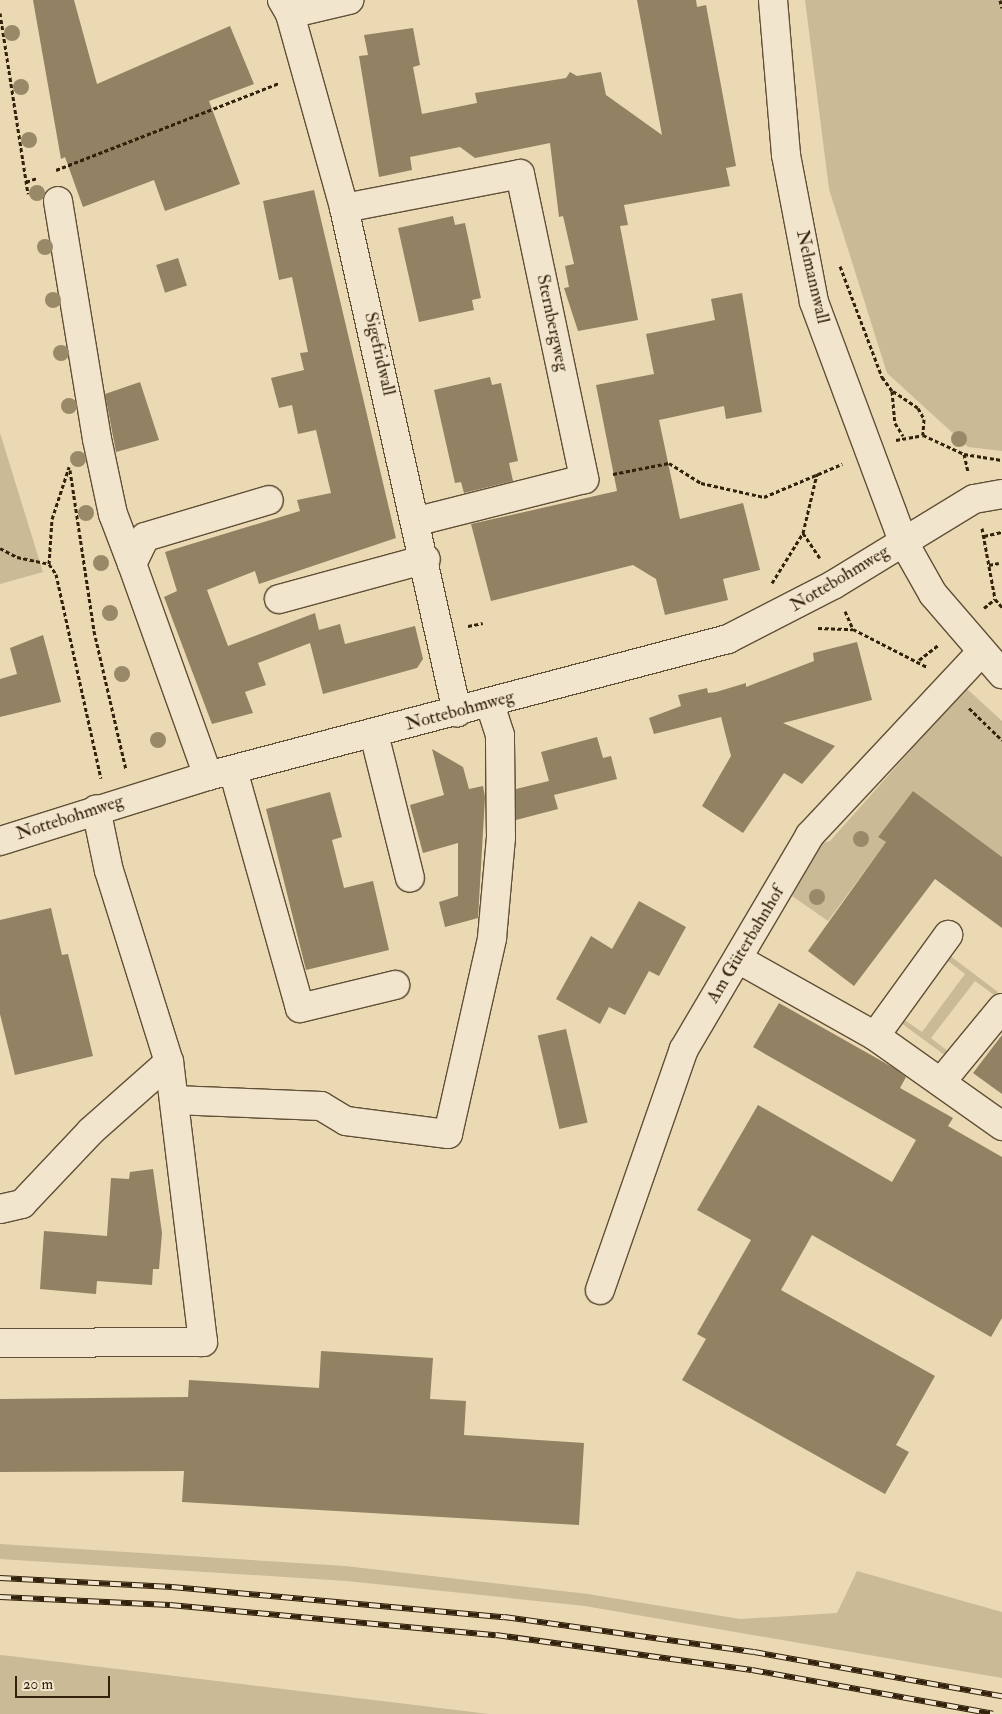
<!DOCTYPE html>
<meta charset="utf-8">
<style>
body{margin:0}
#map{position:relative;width:1002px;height:1714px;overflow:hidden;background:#ead9b2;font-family:"IM FELL Double Pica",serif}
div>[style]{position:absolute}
.green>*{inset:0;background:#cbba96}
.building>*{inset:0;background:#928162;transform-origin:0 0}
.path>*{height:3px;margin-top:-1.5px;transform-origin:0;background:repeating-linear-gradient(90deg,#33210c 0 4px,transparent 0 6.5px)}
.roads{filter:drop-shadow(1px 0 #614f36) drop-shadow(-1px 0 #614f36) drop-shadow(0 1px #614f36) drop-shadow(0 -1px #614f36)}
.minor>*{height:28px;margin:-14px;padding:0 14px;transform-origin:14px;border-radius:14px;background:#f1e6cd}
.rail>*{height:5.5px;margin-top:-2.75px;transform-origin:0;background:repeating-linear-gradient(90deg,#f1e6cd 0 11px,#33210c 0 22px);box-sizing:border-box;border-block:1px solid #33210c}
.trees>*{width:16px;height:16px;margin:-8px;border-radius:50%;background:#9a8969}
span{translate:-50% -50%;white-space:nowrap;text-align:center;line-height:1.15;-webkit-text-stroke:4px #f1e6cd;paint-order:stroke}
.street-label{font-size:18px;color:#33210c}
.scale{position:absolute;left:15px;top:1676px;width:95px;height:22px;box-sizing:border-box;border:2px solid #33210c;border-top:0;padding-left:6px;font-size:15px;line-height:18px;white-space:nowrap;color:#33210c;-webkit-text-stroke:4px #f1e6cd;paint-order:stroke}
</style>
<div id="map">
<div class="green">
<div style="clip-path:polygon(805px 0,1002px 0,1002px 451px,968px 447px,887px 373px,829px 189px)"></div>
<div style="clip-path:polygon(0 433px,43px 572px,0 584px)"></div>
<div style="clip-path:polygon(966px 688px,1002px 721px,1002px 857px,913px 791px,878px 837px,886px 842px,828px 921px,792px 896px,817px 845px,830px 841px)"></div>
<div style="clip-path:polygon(949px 955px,998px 992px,994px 995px,975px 981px,931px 1038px,949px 1052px,946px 1056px,901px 1023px,903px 1019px,922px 1032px,965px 974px,948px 961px)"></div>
<div style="clip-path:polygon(0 1544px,345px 1566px,588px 1594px,740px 1619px,837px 1613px,857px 1571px,1002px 1612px,1002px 1678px,585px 1606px,347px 1581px,0 1559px)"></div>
<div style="clip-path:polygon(0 1655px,10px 1656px,489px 1714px,0 1714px)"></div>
</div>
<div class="building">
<div style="clip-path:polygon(33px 0,74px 0,97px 84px,230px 26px,254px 84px,209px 101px,240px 184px,165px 211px,154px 180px,83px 207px,65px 157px,61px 159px)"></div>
<div style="clip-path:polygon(637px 0,696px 0,697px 7px,706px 5px,736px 166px,726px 168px,730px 186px,624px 205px,628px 225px,620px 226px,638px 320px,578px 331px,564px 288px,569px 287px,565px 266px,574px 264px,563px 216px,559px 217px,550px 143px,475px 158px,460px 147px,410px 157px,412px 170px,379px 177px,359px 56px,368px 55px,364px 35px,413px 28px,420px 65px,413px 67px,422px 114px,477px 103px,475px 93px,566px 78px,570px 72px,577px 76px,601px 72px,606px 95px,662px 135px)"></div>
<div style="clip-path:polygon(314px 190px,396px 538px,259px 584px,255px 571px,207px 590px,228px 646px,315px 613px,319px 630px,340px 624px,345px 644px,415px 626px,423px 659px,417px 668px,323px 694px,310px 643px,258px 663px,266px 685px,245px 692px,253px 713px,212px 724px,164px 597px,177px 591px,165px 552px,300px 511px,297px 500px,331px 493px,316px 430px,298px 434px,292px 405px,279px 408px,271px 378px,304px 370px,300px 353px,308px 352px,292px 277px,279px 280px,263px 201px)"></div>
<div style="clip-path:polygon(453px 216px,455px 225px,465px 223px,481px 298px,472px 300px,474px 310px,419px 322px,398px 228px)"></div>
<div style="left:178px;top:258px;width:29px;height:23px;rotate:72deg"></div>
<div style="clip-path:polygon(742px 293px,762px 412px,726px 419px,724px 406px,659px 420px,680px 519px,743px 503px,760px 570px,723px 579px,728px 600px,665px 615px,656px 579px,633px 565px,491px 601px,471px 524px,617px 491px,596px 385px,654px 374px,646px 334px,715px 320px,711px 299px)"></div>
<div style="clip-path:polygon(490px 377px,492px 385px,501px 383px,518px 461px,509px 463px,513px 481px,464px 493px,461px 482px,455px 483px,434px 390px)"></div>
<div style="clip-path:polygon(140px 382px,159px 440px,116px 452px,105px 394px)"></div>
<div style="clip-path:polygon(43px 635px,61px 702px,0 717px,0 679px,17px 674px,10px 648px)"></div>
<div style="clip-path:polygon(857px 642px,872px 700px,783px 723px,835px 746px,802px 784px,784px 773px,743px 833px,702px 806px,731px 756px,721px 717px,654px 734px,649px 718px,681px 706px,678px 695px,707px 688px,708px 693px,716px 692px,746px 683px,746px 687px,814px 661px,813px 653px)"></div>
<div style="clip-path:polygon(597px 737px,603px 758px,611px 756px,617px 779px,554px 795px,558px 809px,516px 820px,516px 789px,549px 781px,541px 752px)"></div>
<div style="clip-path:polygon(432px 749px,463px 767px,469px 789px,483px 786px,485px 797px,478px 918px,445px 927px,439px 902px,458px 896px,458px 843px,423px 853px,410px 805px,444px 795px)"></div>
<div style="clip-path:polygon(913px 791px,1002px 857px,1002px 928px,935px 879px,854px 986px,808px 951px,886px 842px,878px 837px)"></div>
<div style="clip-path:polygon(330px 792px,342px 837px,332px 840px,344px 888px,373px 881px,389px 950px,306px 970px,266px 809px)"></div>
<div style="clip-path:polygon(639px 901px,686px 927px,659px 976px,649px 971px,625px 1015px,609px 1007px,600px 1024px,556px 999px,591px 936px,612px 949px)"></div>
<div style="clip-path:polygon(51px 908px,62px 955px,68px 954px,93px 1056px,15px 1075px,0 1014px,0 920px)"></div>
<div style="clip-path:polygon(779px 1003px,894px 1068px,906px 1077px,900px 1088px,953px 1118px,948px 1126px,1002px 1157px,1002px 1318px,991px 1337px,812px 1235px,781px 1290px,935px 1376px,896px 1445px,909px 1452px,885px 1494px,682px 1380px,706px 1339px,697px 1334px,751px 1240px,697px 1210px,758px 1105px,892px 1182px,916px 1140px,753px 1047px)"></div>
<div style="left:566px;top:1029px;width:96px;height:29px;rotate:77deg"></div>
<div style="clip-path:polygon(1002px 1035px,1002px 1094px,973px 1073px)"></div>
<div style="clip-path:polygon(153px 1169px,162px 1233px,159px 1269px,153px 1269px,152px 1285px,97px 1281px,96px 1294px,40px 1289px,44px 1231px,107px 1236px,111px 1178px,129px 1179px,130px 1172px)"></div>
<div style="clip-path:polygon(321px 1351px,433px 1358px,430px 1399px,466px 1401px,464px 1435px,584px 1443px,579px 1525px,182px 1502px,184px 1471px,0 1472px,0 1399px,188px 1397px,189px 1380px,319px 1388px)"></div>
</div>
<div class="path">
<div style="left:1000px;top:0;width:8px;rotate:76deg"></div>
<div style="left:0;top:13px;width:183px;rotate:81.2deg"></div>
<div style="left:56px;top:170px;width:239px;rotate:-21.3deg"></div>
<div style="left:26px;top:182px;width:12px;rotate:-20deg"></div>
<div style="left:840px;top:266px;width:119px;rotate:69.3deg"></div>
<div style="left:882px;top:377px;width:17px;rotate:54deg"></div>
<div style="left:892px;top:391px;width:32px;rotate:85deg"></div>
<div style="left:895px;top:423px;width:15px;rotate:58deg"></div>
<div style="left:893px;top:391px;width:30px;rotate:34deg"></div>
<div style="left:918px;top:408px;width:13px;rotate:61deg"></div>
<div style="left:924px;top:419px;width:16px;rotate:94deg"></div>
<div style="left:896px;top:440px;width:27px;rotate:-10deg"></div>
<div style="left:923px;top:435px;width:45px;rotate:24.9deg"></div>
<div style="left:964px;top:454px;width:38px;rotate:9deg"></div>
<div style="left:964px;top:454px;width:17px;rotate:77deg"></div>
<div style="left:70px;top:470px;width:163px;rotate:81.5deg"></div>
<div style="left:94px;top:631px;width:143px;rotate:77deg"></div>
<div style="left:613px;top:474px;width:57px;rotate:-11.1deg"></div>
<div style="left:669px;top:463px;width:38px;rotate:32deg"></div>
<div style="left:701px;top:483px;width:65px;rotate:12.5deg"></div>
<div style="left:764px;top:497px;width:85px;rotate:-22.9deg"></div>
<div style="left:982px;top:528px;width:72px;rotate:79.6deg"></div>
<div style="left:995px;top:599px;width:11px;rotate:49deg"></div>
<div style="left:803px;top:533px;width:30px;rotate:56deg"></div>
<div style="left:984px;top:536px;width:18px;rotate:-13deg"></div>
<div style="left:0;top:548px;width:19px;rotate:28deg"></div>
<div style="left:17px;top:557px;width:33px;rotate:12deg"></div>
<div style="left:49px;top:564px;width:12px;rotate:55deg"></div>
<div style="left:56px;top:574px;width:209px;rotate:77.6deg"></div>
<div style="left:49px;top:564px;width:45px;rotate:-86.2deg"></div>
<div style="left:52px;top:519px;width:55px;rotate:-71.9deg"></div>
<div style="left:989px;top:565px;width:10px;rotate:-11deg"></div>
<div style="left:772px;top:583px;width:59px;rotate:-58.2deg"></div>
<div style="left:803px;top:533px;width:61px;rotate:-76.7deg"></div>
<div style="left:984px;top:608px;width:14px;rotate:-39deg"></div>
<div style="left:845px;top:611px;width:20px;rotate:66deg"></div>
<div style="left:468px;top:626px;width:15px;rotate:-11deg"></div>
<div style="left:818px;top:628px;width:35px;rotate:2deg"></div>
<div style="left:853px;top:629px;width:83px;rotate:27.2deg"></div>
<div style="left:919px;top:660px;width:24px;rotate:-38deg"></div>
<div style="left:969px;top:708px;width:46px;rotate:44.1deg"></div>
</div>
<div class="roads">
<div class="minor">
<div style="left:282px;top:0;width:16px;rotate:60deg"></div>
<div style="left:290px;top:14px;width:201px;rotate:74.4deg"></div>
<div style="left:344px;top:208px;width:517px;rotate:77.36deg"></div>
<div style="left:773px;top:0;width:156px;rotate:85.2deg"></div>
<div style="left:786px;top:155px;width:150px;rotate:79.2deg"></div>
<div style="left:814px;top:302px;width:255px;rotate:69.6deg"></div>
<div style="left:903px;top:541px;width:61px;rotate:60.5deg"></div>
<div style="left:933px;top:594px;width:106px;rotate:49.2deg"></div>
<div style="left:290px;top:14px;width:61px;rotate:-13.3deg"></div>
<div style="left:58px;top:201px;width:241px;rotate:80.7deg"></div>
<div style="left:97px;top:439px;width:77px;rotate:78deg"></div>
<div style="left:113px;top:514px;width:53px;rotate:69.2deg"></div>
<div style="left:344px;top:208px;width:179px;rotate:-10.9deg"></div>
<div style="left:520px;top:174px;width:312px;rotate:78.1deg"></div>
<div style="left:584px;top:479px;width:171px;rotate:165.8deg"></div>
<div style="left:279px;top:599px;width:152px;rotate:-15.2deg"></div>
<div style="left:374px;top:734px;width:148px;rotate:76deg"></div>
<div style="left:233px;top:770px;width:247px;rotate:74.3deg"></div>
<div style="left:300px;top:1008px;width:98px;rotate:-13.6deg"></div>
<div style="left:208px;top:776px;width:225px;rotate:-109.7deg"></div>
<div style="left:132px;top:564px;width:30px;rotate:-64deg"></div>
<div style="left:145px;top:537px;width:129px;rotate:-16.6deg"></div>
<div style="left:0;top:841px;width:218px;rotate:-17.4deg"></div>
<div style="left:208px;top:776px;width:538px;rotate:-14.76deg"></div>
<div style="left:728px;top:639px;width:118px;rotate:-27.2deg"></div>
<div style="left:833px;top:585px;width:165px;rotate:-31.4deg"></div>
<div style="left:974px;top:499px;width:28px;rotate:-10deg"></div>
<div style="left:738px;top:959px;width:157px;rotate:29.3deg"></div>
<div style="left:875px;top:1036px;width:156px;rotate:35.3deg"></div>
<div style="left:875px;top:1036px;width:125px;rotate:-54.1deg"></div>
<div style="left:941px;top:1082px;width:96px;rotate:-50.5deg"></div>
<div style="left:174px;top:1100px;width:147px;rotate:2.3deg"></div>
<div style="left:321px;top:1106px;width:29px;rotate:31deg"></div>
<div style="left:346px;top:1121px;width:103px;rotate:7.3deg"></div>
<div style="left:448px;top:1134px;width:201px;rotate:-77.3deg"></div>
<div style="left:492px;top:938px;width:101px;rotate:-84.9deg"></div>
<div style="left:501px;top:837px;width:102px;rotate:-90.6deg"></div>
<div style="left:500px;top:735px;width:33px;rotate:-108deg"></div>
<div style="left:0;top:1209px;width:23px;rotate:-13deg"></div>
<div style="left:22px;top:1204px;width:100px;rotate:-46.6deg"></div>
<div style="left:91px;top:1131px;width:104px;rotate:-41.5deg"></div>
<div style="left:600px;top:1290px;width:255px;rotate:-70.8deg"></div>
<div style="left:684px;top:1049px;width:248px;rotate:-59.5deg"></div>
<div style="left:810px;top:835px;width:250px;rotate:-46.9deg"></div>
<div style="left:0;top:1343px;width:203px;rotate:-0.3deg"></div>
<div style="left:203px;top:1342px;width:282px;rotate:-96.9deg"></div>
<div style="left:169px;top:1062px;width:200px;rotate:-107.4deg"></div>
<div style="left:109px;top:871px;width:63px;rotate:-101.8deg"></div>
</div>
</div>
<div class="rail">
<div style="left:0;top:1578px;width:172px;rotate:3deg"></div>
<div style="left:172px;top:1587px;width:333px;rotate:5.2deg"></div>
<div style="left:504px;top:1617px;width:252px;rotate:8deg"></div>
<div style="left:754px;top:1652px;width:252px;rotate:10.1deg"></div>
<div style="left:0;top:1597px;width:170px;rotate:2.7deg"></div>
<div style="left:170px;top:1605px;width:327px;rotate:5.3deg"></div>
<div style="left:496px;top:1635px;width:258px;rotate:7.8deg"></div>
<div style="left:752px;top:1670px;width:245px;rotate:10.3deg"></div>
</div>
<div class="trees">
<div style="left:12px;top:33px"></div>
<div style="left:21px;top:87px"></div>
<div style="left:29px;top:140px"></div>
<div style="left:37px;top:193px"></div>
<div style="left:45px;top:247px"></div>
<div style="left:53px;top:300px"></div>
<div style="left:61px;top:353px"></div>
<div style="left:69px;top:406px"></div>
<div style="left:959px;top:439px"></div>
<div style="left:78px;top:459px"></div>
<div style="left:86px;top:513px"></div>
<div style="left:101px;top:563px"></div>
<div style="left:110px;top:613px"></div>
<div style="left:122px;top:674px"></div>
<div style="left:158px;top:740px"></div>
<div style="left:861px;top:839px"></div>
<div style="left:817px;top:897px"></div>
</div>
<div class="street-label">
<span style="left:812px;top:277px;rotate:77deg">Nelmannwall</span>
<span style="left:552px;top:323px;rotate:78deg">Sternbergweg</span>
<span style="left:379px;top:354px;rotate:77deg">Sigefridwall</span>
<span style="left:840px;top:579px;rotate:-31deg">Nottebohmweg</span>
<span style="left:460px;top:711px;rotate:-15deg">Nottebohmweg</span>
<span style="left:70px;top:818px;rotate:-18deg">Nottebohmweg</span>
<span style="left:746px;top:945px;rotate:-59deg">Am Güterbahnhof</span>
</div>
<div class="scale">20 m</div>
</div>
